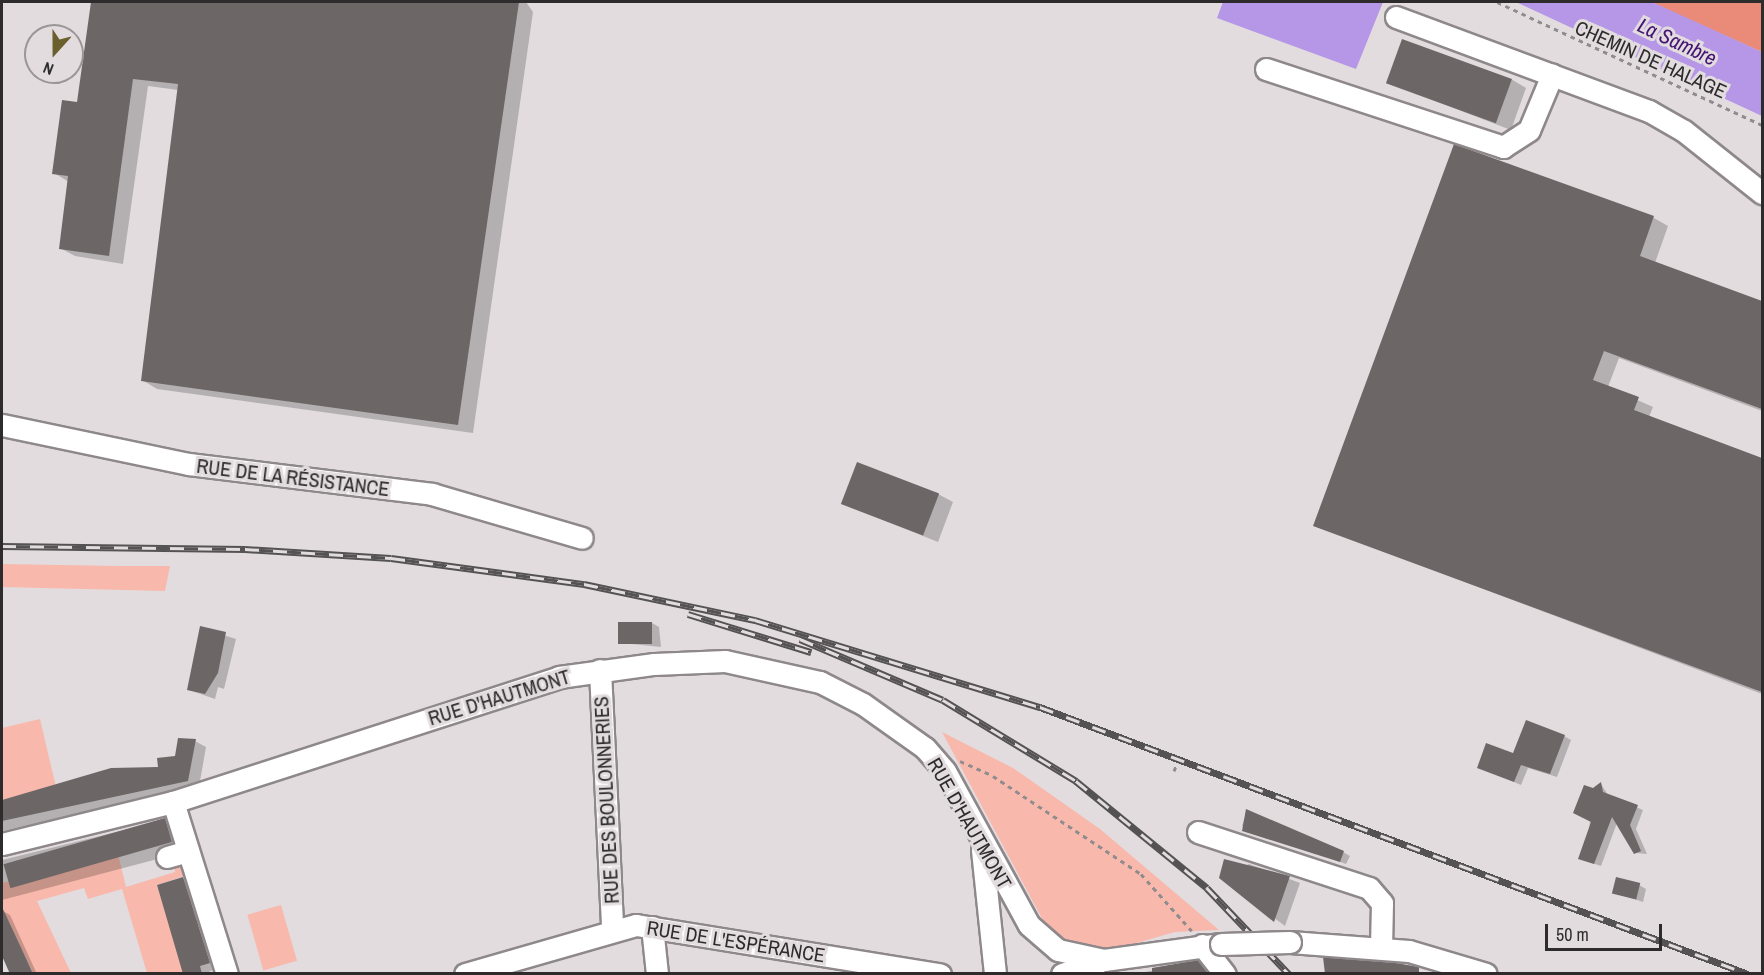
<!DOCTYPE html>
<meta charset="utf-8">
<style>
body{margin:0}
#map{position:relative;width:1764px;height:975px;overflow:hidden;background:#e2dcdf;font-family:"Archivo Narrow",sans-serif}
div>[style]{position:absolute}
.green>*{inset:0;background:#f8b8ac;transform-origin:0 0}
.forest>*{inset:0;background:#ea8b7a}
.water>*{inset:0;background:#b596e7}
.shadow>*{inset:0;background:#0003}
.building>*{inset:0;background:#6c6666;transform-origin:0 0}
.path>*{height:3px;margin-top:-1.5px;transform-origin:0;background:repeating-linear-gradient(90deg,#908c8e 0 4.5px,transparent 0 9px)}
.roads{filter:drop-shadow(2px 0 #8e888b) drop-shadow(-2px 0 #8e888b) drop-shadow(0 2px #8e888b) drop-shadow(0 -2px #8e888b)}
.minor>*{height:21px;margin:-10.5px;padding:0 10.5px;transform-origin:10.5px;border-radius:10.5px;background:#fff}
.rail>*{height:7px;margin-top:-3.5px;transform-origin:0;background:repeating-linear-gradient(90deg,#e2dcdf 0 14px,#555254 0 28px);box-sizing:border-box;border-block:2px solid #555254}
.bridges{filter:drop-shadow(2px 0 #8e888b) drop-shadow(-2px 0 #8e888b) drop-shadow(0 2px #8e888b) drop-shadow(0 -2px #8e888b)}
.minor-bridge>*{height:21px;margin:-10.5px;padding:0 10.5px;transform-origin:10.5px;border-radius:10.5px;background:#fff}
span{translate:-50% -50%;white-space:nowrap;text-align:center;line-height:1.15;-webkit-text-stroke:6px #e2dcdf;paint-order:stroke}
.street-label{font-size:20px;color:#2d2b2c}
.water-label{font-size:21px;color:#441473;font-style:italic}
.frame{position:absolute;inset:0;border:3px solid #2d2b2c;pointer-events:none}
.north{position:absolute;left:24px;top:24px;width:60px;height:60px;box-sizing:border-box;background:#e2dcdf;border:2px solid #9a9597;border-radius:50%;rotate:201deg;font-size:16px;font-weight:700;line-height:24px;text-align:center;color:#2d2b2c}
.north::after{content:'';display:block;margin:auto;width:21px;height:27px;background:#6b602d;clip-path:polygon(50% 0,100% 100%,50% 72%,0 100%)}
.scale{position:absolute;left:1545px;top:924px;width:117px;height:27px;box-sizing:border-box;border:3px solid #2d2b2c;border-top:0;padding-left:8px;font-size:18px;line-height:21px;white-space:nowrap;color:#2d2b2c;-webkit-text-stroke:4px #e2dcdf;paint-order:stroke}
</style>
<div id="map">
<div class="green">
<div style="clip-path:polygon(2px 564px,118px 566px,170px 566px,165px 591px,2px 587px)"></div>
<div style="clip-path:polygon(40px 719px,56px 787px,2px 800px,2px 728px)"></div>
<div style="clip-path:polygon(942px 732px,1013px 768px,1100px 829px,1219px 930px,1175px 932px,1109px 951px,1066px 940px,1046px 926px)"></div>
<div style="clip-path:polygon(118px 854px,126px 887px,175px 872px,172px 860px,178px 859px,184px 876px,157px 885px,160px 895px,163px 902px,190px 894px,192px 901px,165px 909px,170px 927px,197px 919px,199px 925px,172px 934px,178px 951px,205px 943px,207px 951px,180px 960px,184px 973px,147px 973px,122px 889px,88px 899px,84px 888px,37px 901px,71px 973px,33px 973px,2px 910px,2px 883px)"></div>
<div style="left:281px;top:905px;width:58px;height:35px;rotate:74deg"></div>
</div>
<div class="forest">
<div style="clip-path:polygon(1652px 2px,1762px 2px,1762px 52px,1681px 16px)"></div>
</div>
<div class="water">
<div style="clip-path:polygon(1223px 2px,1383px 2px,1356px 69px,1217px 18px)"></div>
<div style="clip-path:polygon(1516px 2px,1652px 2px,1762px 52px,1762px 116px)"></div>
</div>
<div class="shadow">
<div style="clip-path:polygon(92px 2px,526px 2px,533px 12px,473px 433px,157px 389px,142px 380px,178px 90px,148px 86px,123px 264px,75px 256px,60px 248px,69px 182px,54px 173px,79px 104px)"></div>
<div style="clip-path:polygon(1511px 79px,1526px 88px,1511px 130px,1388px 83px)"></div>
<div style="clip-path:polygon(1454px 146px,1654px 218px,1668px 226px,1655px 263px,1762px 303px,1762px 411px,1619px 358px,1608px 387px,1653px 407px,1649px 417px,1762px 459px,1762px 694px,1314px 525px)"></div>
<div style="clip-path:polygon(938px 494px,953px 502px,938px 542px,843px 504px)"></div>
<div style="clip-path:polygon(652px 623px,659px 627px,661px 647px,622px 643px)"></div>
<div style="clip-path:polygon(201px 628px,236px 639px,224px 689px,218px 687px,215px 699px,189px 690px)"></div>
<div style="clip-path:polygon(1564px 736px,1571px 740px,1557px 777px,1528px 768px,1521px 785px,1479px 767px)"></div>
<div style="clip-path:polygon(195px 741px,206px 747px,199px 787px,2px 831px,2px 802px,111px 769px,160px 768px)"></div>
<div style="clip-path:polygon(1601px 784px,1608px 795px,1643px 810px,1636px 829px,1647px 854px,1636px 853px,1617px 823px,1601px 866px,1586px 861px,1593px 790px)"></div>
<div style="clip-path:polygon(1247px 811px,1343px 852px,1350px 856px,1346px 864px,1248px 829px,1242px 826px)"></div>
<div style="clip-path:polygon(165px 820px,181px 830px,188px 851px,2px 900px,2px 860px)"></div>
<div style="clip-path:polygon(1249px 864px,1300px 883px,1285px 926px,1221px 878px)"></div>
<div style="clip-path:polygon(183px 878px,190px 882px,217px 967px,206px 974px,186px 974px)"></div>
<div style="clip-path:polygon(1639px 885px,1646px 889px,1643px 902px,1613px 892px)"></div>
<div style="clip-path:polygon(3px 911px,10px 915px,37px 974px,11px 974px,2px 952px)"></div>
<div style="clip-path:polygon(1197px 962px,1212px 974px,1134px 974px)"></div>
</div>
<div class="building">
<div style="clip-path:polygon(91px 2px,519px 2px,458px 425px,141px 381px,178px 84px,133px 79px,109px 256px,59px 249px,68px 176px,52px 174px,62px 100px,77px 102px)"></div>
<div style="left:1402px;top:39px;width:117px;height:47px;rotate:20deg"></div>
<div style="clip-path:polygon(1454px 144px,1654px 216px,1640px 256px,1762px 301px,1762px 409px,1604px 351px,1593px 380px,1639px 397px,1634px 410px,1762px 458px,1762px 692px,1313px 526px)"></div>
<div style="left:857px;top:462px;width:88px;height:45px;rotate:21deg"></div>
<div style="left:618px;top:622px;width:34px;height:22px"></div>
<div style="clip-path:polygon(200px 626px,226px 632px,218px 673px,205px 694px,187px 690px)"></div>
<div style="clip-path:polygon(1526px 720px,1565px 735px,1550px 774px,1521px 765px,1514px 782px,1477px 768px,1486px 743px,1513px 753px)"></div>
<div style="clip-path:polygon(178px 738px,196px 739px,188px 781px,2px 821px,2px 800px,111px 768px,158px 767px,157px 758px,175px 756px)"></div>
<div style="clip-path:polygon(1601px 782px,1603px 792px,1638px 805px,1630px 825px,1641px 851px,1634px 854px,1612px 817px,1594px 864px,1578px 859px,1591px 822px,1573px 813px,1584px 785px,1593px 788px)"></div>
<div style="clip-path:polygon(1246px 809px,1344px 851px,1340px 862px,1242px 831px)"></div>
<div style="left:165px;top:818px;width:25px;height:168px;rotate:74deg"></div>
<div style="clip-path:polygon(1224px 859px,1290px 876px,1274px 922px,1219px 878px)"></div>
<div style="clip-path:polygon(183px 877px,210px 963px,200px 966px,202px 974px,183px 974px,157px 885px)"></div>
<div style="left:1616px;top:877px;width:25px;height:17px;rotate:14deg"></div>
<div style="clip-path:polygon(2px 907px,23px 952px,33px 974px,10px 974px,2px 956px)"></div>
<div style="clip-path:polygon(1323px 957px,1396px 963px,1419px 967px,1419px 974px,1325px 974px)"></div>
<div style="clip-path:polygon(1198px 960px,1208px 974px,1152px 974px,1152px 968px)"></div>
</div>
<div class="path">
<div style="left:1497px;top:2px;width:292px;rotate:24.9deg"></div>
<div style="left:960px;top:761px;width:36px;rotate:24deg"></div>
<div style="left:993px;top:776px;width:178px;rotate:33.5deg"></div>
<div style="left:1141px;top:874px;width:76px;rotate:48.2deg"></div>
<div style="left:1174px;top:771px;width:17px;rotate:-69deg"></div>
</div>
<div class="roads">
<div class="minor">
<div style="left:1396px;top:17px;width:270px;rotate:20.4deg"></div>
<div style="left:1649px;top:111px;width:40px;rotate:29.7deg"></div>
<div style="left:1684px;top:131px;width:100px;rotate:38.5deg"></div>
<div style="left:1266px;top:69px;width:250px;rotate:18.2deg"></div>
<div style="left:1503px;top:147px;width:31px;rotate:-33deg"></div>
<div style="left:1529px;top:130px;width:60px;rotate:-67.3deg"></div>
<div style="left:2px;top:425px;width:191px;rotate:11.8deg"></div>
<div style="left:189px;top:464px;width:245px;rotate:7deg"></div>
<div style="left:432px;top:494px;width:156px;rotate:16.3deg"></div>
<div style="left:600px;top:670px;width:259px;rotate:87.3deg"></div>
<div style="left:173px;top:802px;width:180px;rotate:72.6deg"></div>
<div style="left:1198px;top:832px;width:180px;rotate:18.1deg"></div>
<div style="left:1369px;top:888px;width:20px;rotate:49deg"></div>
<div style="left:1382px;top:903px;width:44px;rotate:91.3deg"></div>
<div style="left:2px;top:844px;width:176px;rotate:-13.8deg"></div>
<div style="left:173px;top:802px;width:406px;rotate:-17.9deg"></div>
<div style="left:559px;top:677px;width:96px;rotate:-7.8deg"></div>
<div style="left:654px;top:664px;width:71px;rotate:-2.4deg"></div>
<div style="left:725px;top:661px;width:97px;rotate:12.5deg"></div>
<div style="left:820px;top:682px;width:48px;rotate:27.1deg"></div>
<div style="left:863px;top:704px;width:76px;rotate:35.4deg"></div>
<div style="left:925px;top:748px;width:30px;rotate:49deg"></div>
<div style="left:945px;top:771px;width:175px;rotate:61.4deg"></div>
<div style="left:1029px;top:925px;width:38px;rotate:41deg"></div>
<div style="left:1058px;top:950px;width:47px;rotate:12.3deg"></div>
<div style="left:1104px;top:960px;width:118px;rotate:-7.8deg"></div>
<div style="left:982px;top:850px;width:125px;rotate:84deg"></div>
<div style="left:167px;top:857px;width:22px;rotate:-16deg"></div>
<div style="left:652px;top:927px;width:47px;rotate:83.9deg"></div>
<div style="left:1290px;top:942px;width:119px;rotate:4.3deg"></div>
<div style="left:1409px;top:951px;width:80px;rotate:16.6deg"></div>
<div style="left:1202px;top:945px;width:37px;rotate:52deg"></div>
<div style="left:465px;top:974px;width:178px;rotate:-16deg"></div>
<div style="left:636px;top:925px;width:308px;rotate:9.2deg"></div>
<div style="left:1062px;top:974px;width:39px;rotate:-18deg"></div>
</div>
</div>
<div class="rail">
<div style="left:2px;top:546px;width:243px;rotate:0.7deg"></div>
<div style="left:245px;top:549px;width:146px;rotate:3.5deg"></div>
<div style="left:391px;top:558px;width:195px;rotate:7.7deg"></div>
<div style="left:584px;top:584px;width:175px;rotate:11.9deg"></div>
<div style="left:755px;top:620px;width:298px;rotate:17deg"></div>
<div style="left:1040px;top:707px;width:757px;rotate:20.66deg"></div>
<div style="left:688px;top:614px;width:129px;rotate:17.2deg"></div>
<div style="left:800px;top:639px;width:155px;rotate:23.1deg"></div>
<div style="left:943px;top:700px;width:156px;rotate:31.3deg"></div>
<div style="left:1076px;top:781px;width:169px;rotate:39.2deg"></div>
<div style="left:1207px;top:888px;width:119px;rotate:46.4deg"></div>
</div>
<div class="bridges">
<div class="minor-bridge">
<div style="left:1221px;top:944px;width:69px;rotate:-1.7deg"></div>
</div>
</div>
<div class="street-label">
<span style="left:1651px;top:59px;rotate:24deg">CHEMIN DE HALAGE</span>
<span style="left:293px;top:477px;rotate:7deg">RUE DE LA RÉSISTANCE</span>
<span style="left:499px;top:697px;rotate:-17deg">RUE D'HAUTMONT</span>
<span style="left:606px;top:800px;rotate:-93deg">RUE DES BOULONNERIES</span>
<span style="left:970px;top:823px;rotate:60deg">RUE D'HAUTMONT</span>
<span style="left:736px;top:941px;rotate:9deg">RUE DE L'ESPÉRANCE</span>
</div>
<div class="water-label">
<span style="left:1677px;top:42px;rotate:25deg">La Sambre</span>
</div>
<div class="frame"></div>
<div class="north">N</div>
<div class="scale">50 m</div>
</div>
